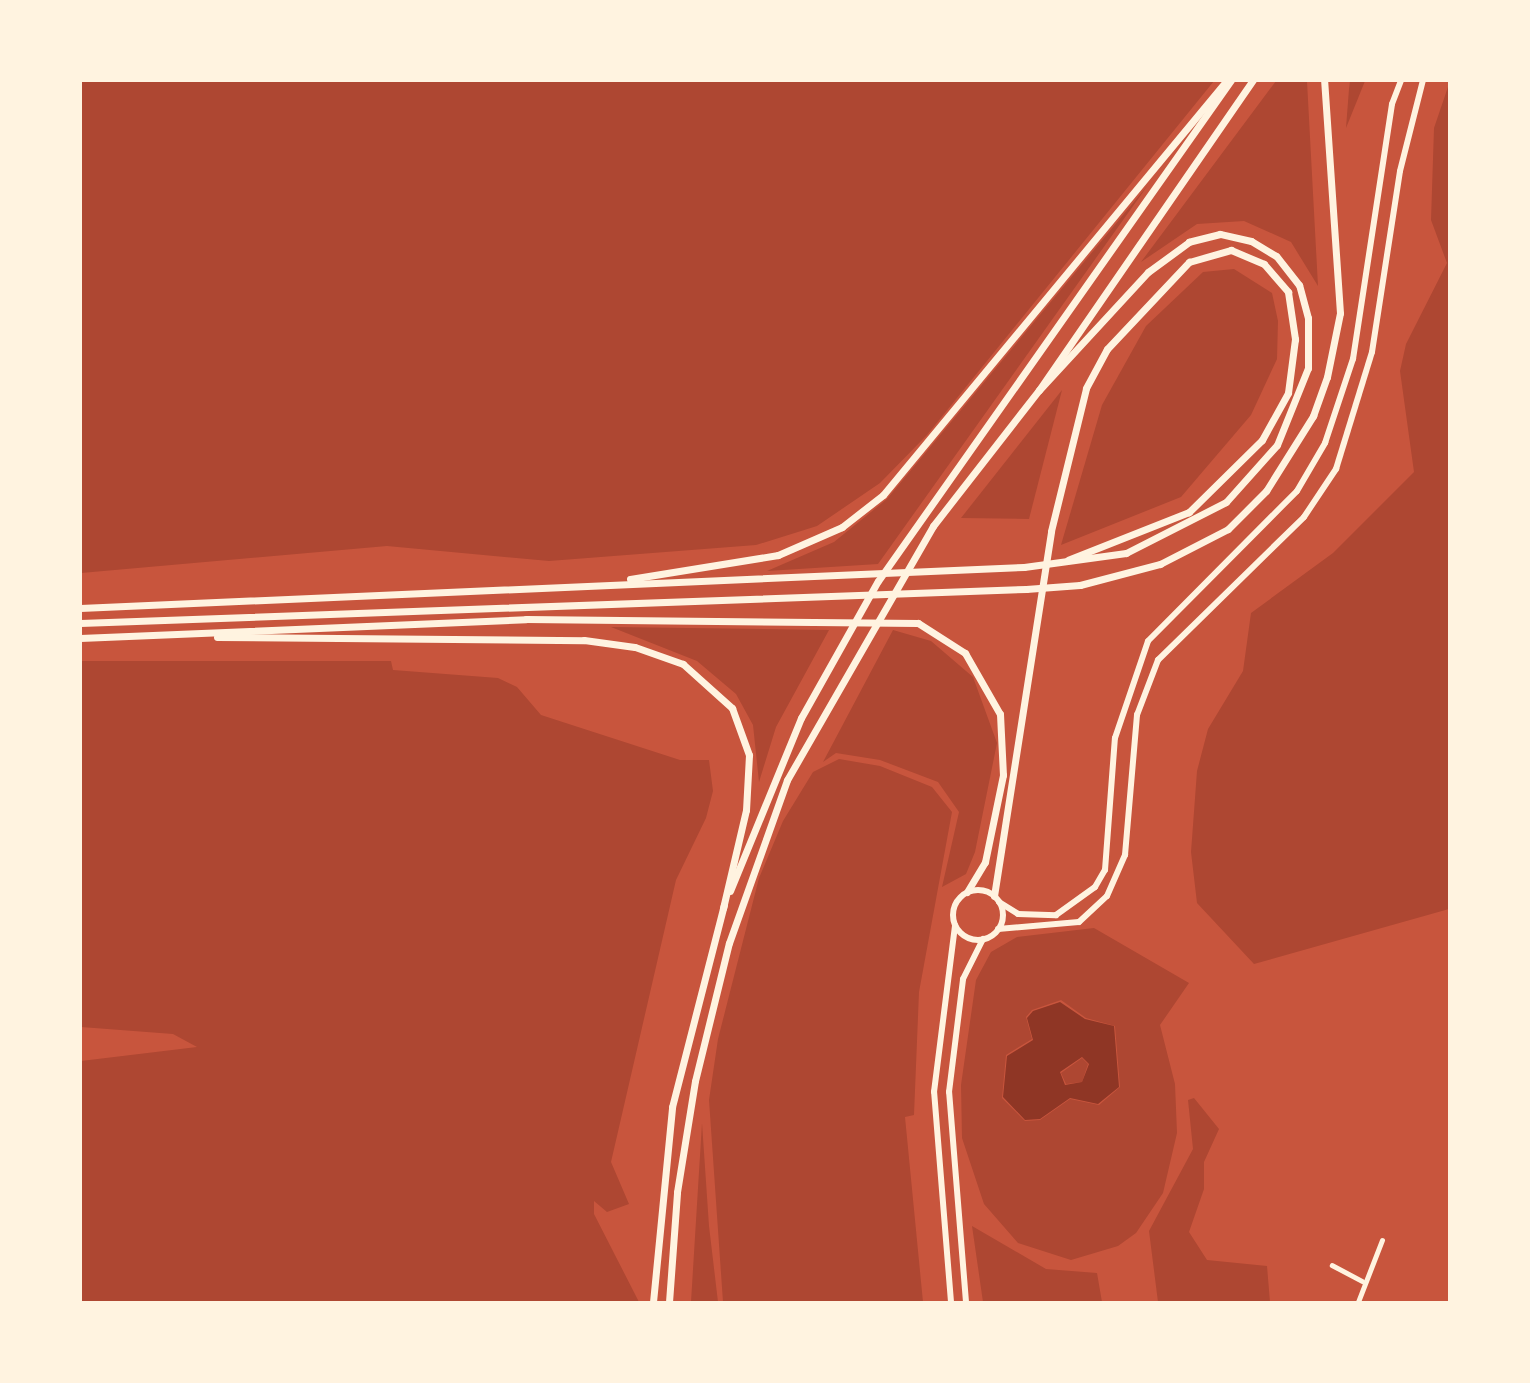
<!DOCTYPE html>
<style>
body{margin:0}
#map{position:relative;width:1530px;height:1383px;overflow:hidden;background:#c8553d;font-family:"Source Sans 3",sans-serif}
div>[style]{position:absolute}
.green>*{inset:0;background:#ae4732}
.water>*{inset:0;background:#8f3625}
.minor>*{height:4.5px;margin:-2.25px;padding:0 2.25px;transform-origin:2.25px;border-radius:2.25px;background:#fff3e0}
.secondary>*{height:6px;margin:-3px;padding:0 3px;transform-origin:3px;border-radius:3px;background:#fff3e0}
.secondary>.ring{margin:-3px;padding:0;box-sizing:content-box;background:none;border:6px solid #fff3e0;border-radius:50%}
.primary>*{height:7px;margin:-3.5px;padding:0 3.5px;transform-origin:3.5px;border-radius:3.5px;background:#fff3e0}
.trunk>*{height:7px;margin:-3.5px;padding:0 3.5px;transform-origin:3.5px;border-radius:3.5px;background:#fff3e0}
span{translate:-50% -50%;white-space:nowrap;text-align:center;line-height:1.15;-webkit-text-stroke:5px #fff3e0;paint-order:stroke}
.frame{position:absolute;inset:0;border:82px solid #fff3e0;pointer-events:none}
</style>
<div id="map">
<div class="green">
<div style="clip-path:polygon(81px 80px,1214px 80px,1214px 81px,927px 435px,880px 483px,817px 526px,756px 545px,549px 561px,387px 546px,81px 573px)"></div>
<div style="clip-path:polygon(1276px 81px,1307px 81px,1318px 286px,1291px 242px,1244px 221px,1197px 224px,1141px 262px)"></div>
<div style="clip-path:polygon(1350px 81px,1365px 81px,1346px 128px,1349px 89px)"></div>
<div style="clip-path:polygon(1450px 81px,1449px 909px,1254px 964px,1197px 903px,1191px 852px,1197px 771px,1208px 729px,1243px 671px,1251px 613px,1333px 553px,1414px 472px,1400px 371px,1406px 344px,1447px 263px,1431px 220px,1434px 128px)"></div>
<div style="clip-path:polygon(1148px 185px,878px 564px,767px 571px,834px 542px,887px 499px)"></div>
<div style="clip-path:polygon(1234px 269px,1272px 293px,1278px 321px,1277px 359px,1251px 415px,1181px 497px,1061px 545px,1102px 405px,1146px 326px,1203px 272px)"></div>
<div style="clip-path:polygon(1062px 390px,1029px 519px,961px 518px)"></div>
<div style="clip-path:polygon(611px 627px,829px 630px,776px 727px,759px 782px,753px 725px,736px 694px,697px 661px)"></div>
<div style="clip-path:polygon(893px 630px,931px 641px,973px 677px,997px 743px,975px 852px,966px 874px,942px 887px,959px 812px,938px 782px,880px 760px,836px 753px,823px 762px)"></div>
<div style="clip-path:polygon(80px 661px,391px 661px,393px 670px,498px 678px,517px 687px,541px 715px,680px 760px,709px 760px,713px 791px,706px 818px,676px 880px,611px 1162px,629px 1204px,607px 1212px,594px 1201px,594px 1214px,639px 1302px,81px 1302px,81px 1061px,197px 1047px,173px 1034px,81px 1027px)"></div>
<div style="clip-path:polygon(839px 759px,880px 766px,932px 787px,952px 812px,919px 992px,914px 1115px,905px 1117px,923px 1302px,723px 1302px,709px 1100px,718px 1039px,759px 878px,783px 821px,813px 772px)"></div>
<div style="clip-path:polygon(evenodd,1094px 928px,1189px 983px,1160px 1025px,1175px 1084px,1177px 1133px,1163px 1193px,1136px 1233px,1118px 1246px,1071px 1260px,1018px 1243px,984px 1204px,962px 1138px,961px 1085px,976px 980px,991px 952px,1017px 937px,1094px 928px,1061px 1000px,1086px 1018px,1115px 1026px,1120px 1087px,1099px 1105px,1070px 1099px,1040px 1120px,1025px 1121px,1002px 1098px,1006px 1055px,1032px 1039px,1026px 1017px,1032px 1010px,1061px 1000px)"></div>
<div style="clip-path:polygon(1082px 1058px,1088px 1064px,1082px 1082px,1066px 1084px,1061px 1073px)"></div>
<div style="clip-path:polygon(1194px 1098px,1219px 1129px,1204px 1162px,1204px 1189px,1189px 1232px,1207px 1260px,1267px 1266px,1270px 1302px,1158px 1302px,1149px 1231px,1193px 1149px,1188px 1100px)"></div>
<div style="clip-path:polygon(702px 1123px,709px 1226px,718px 1302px,691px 1302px)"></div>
<div style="clip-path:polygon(972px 1226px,1046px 1269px,1097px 1273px,1102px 1302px,983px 1302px)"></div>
</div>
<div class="water">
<div style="clip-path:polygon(evenodd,1060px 1002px,1085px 1019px,1114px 1026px,1119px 1087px,1098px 1104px,1070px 1098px,1040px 1119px,1025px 1120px,1003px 1097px,1007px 1056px,1033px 1040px,1027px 1018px,1033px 1011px,1060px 1002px,1082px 1057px,1089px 1064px,1082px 1082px,1065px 1085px,1060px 1072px,1082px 1057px)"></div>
</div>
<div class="minor">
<div style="left:1332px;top:1265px;width:34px;rotate:28deg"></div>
<div style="left:1358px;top:1302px;width:66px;rotate:-68.8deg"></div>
</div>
<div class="secondary">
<div class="ring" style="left:953px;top:890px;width:44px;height:44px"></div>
<div style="left:999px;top:902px;width:22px;rotate:32deg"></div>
<div style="left:1018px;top:914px;width:38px;rotate:2deg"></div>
<div style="left:1056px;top:915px;width:48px;rotate:-35.7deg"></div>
<div style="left:1095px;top:887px;width:20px;rotate:-60deg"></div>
<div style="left:1105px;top:870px;width:132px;rotate:-85.7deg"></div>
<div style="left:1115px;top:738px;width:102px;rotate:-71.2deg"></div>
<div style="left:1148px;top:641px;width:211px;rotate:-45.2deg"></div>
<div style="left:1297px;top:491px;width:56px;rotate:-59.7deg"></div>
<div style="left:1325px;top:443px;width:89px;rotate:-71.6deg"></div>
<div style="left:1353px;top:359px;width:258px;rotate:-81.3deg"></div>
<div style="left:1392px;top:104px;width:26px;rotate:-69deg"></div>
<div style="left:998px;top:929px;width:81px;rotate:-4.9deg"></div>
<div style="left:1079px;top:922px;width:38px;rotate:-43deg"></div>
<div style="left:1107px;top:896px;width:45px;rotate:-66.3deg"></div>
<div style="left:1125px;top:855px;width:141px;rotate:-85.1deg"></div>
<div style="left:1137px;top:715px;width:59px;rotate:-69.1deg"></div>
<div style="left:1158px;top:660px;width:204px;rotate:-44.4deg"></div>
<div style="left:1304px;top:517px;width:58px;rotate:-56.3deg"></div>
<div style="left:1336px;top:469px;width:122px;rotate:-72.9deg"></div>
<div style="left:1372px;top:352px;width:183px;rotate:-81.2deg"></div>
<div style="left:1400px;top:171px;width:94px;rotate:-75.8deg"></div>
<div style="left:951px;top:1302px;width:211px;rotate:-94.6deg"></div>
<div style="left:934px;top:1092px;width:168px;rotate:-82.8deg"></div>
<div style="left:966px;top:1302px;width:211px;rotate:-94.6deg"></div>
<div style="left:949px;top:1092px;width:114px;rotate:-82.9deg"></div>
<div style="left:963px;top:979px;width:45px;rotate:-63.4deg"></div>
</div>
<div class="primary">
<div style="left:730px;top:891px;width:187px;rotate:-67.7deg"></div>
<div style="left:801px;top:718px;width:157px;rotate:-60.7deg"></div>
<div style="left:878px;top:581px;width:613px;rotate:-54.83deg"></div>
<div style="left:653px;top:1302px;width:196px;rotate:-84.4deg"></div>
<div style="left:672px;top:1107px;width:209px;rotate:-75.6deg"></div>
<div style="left:669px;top:1302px;width:110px;rotate:-85.8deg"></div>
<div style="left:677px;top:1192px;width:112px;rotate:-80.8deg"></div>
<div style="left:695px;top:1081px;width:142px;rotate:-76.2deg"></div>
<div style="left:729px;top:943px;width:173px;rotate:-70.4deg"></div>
<div style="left:787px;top:780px;width:293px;rotate:-60.1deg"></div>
<div style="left:933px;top:526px;width:172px;rotate:-52.1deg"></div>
<div style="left:1039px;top:390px;width:377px;rotate:-55.4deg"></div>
</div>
<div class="trunk">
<div style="left:630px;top:579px;width:150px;rotate:-9.2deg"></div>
<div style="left:778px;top:555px;width:70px;rotate:-23.6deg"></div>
<div style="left:842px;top:527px;width:52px;rotate:-38deg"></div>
<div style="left:883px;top:495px;width:539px;rotate:-50.34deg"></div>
<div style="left:80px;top:608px;width:945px;rotate:-2.49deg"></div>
<div style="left:1024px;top:567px;width:103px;rotate:-7.8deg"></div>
<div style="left:1126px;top:553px;width:112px;rotate:-27deg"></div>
<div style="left:1226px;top:502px;width:76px;rotate:-48.2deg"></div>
<div style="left:1277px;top:445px;width:83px;rotate:-68.1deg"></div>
<div style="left:1308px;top:368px;width:50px;rotate:-90deg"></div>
<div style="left:1308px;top:318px;width:34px;rotate:-105deg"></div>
<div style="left:1299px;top:285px;width:37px;rotate:-128deg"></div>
<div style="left:1276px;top:256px;width:29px;rotate:-149deg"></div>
<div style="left:1251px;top:241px;width:32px;rotate:-167deg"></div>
<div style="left:1220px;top:234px;width:32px;rotate:166deg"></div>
<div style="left:1189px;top:242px;width:51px;rotate:143.8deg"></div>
<div style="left:1148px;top:272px;width:161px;rotate:132.7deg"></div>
<div style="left:80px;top:623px;width:947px;rotate:-2.06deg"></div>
<div style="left:1026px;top:589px;width:54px;rotate:-4.2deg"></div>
<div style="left:1080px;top:585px;width:83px;rotate:-14.7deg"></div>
<div style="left:1160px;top:564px;width:76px;rotate:-27.2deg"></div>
<div style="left:1228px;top:529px;width:54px;rotate:-45deg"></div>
<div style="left:1266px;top:491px;width:89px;rotate:-57.9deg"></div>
<div style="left:1313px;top:416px;width:41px;rotate:-70.3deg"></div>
<div style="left:1327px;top:377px;width:65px;rotate:-78.5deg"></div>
<div style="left:1340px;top:313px;width:234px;rotate:-93.9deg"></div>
<div style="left:217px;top:637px;width:367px;rotate:0.5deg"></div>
<div style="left:584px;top:640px;width:51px;rotate:7.8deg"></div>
<div style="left:635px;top:647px;width:51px;rotate:19.5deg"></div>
<div style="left:683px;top:664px;width:66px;rotate:41.9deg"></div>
<div style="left:732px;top:708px;width:50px;rotate:70.1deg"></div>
<div style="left:749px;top:755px;width:55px;rotate:93.1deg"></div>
<div style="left:746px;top:810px;width:101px;rotate:103.2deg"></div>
<div style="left:80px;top:638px;width:446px;rotate:-2.4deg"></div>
<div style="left:526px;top:619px;width:392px;rotate:0.6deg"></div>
<div style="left:918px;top:623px;width:56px;rotate:32.6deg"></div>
<div style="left:965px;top:653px;width:70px;rotate:60.2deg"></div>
<div style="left:1000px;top:714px;width:61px;rotate:87.2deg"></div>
<div style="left:1003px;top:775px;width:89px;rotate:101.7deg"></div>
<div style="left:985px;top:862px;width:35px;rotate:121deg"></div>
<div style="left:994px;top:896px;width:369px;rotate:-81.1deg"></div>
<div style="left:1051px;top:531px;width:147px;rotate:-76.2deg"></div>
<div style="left:1086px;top:388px;width:44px;rotate:-61.7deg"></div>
<div style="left:1107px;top:349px;width:120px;rotate:-46.7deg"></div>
<div style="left:1189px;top:262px;width:44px;rotate:-15.9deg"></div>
<div style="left:1231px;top:250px;width:36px;rotate:23deg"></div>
<div style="left:1264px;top:264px;width:37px;rotate:49deg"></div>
<div style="left:1288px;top:292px;width:48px;rotate:81.5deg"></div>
<div style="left:1295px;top:339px;width:54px;rotate:97.4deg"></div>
<div style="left:1288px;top:393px;width:54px;rotate:119deg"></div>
<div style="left:1262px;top:440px;width:103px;rotate:135.4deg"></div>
<div style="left:1189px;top:512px;width:130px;rotate:158.4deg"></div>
</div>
<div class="frame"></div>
</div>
